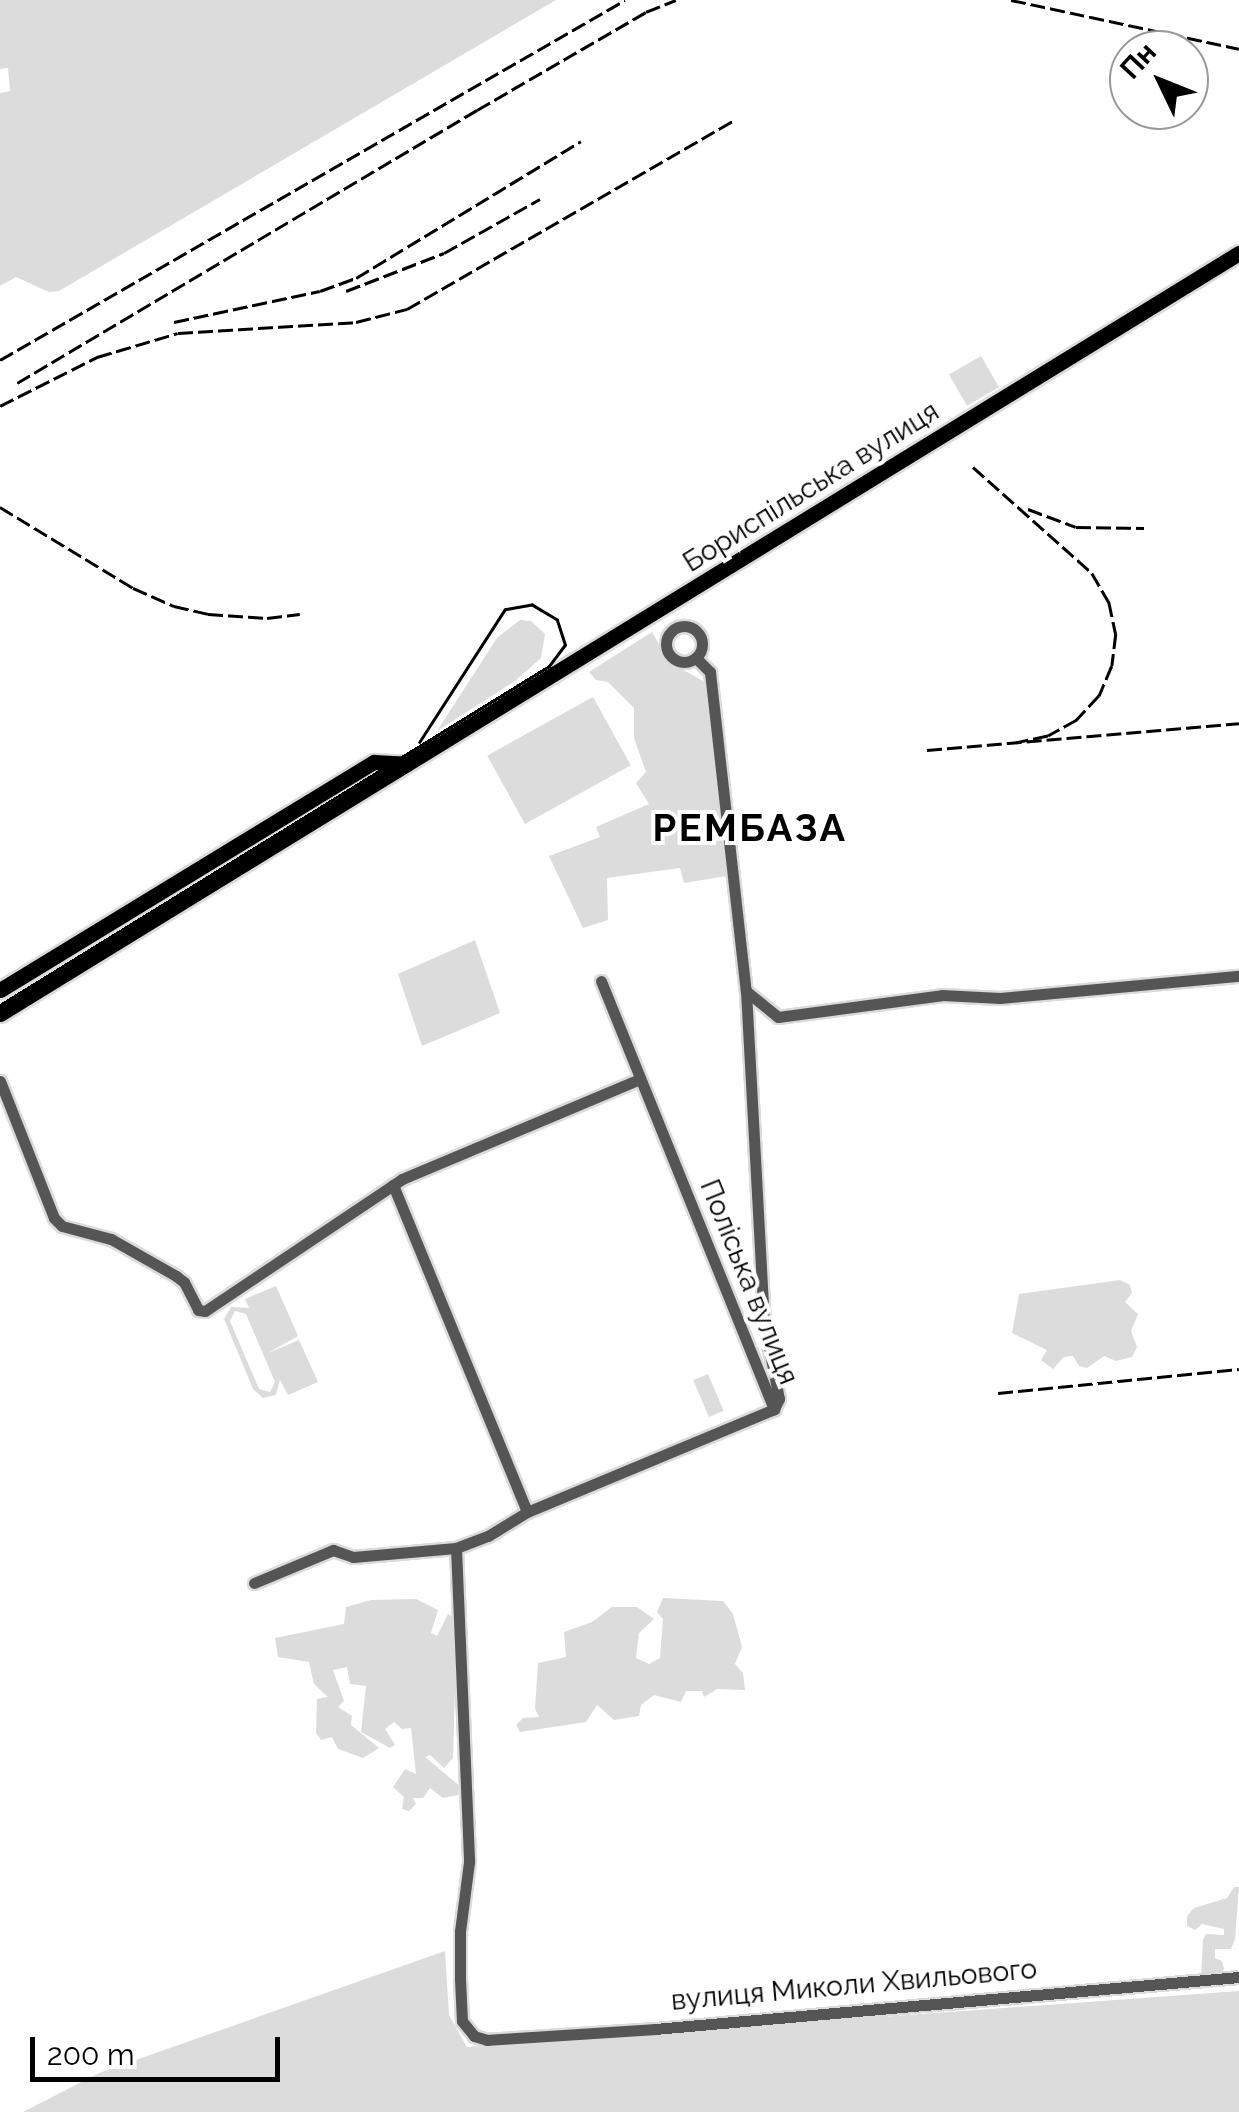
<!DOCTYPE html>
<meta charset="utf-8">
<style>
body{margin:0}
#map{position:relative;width:1239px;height:2112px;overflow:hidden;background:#fff;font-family:Raleway,sans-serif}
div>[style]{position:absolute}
.green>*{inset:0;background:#dcdcdc;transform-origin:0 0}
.roads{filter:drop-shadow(2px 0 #dbdbdb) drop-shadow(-2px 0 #dbdbdb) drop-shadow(0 2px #dbdbdb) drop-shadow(0 -2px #dbdbdb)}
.minor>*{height:11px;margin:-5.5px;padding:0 5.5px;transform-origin:5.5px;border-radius:5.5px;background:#555}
.minor>.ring{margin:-5.5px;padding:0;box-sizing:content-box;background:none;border:11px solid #555;border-radius:50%}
.major>*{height:15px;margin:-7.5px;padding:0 7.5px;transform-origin:7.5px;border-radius:7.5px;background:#000}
.tram>*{height:2.5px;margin:-1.25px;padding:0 1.25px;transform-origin:1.25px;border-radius:1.25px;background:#000}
.rail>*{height:2.5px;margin-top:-1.25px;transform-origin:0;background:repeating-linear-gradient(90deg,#000 0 15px,transparent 0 20px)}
span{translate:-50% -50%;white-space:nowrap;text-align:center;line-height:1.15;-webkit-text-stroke:8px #fff;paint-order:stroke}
.street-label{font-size:28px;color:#000}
.district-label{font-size:38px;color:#000;font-weight:700;letter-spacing:2.5px}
.north{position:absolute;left:1109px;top:30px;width:100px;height:100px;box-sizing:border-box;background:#fff;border:2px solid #999;border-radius:50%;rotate:313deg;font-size:28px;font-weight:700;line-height:40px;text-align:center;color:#000}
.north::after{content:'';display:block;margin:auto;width:35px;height:45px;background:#000;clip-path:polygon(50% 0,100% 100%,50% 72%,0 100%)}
.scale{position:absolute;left:30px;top:2037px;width:250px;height:45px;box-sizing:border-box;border:5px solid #000;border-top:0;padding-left:12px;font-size:30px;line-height:35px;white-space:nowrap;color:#000;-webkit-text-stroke:8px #fff;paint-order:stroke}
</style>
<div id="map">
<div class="green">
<div style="clip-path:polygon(0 0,556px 0,59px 291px,49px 292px,16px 277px,0 286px,0 93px,10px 91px,8px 68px,0 69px)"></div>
<div style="left:981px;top:356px;width:36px;height:37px;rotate:60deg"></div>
<div style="clip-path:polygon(520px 620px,531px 621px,545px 634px,541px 658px,515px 681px,437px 731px,497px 638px)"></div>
<div style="clip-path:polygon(652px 632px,669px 662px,707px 683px,727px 876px,684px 883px,680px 868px,607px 878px,608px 920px,583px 928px,549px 856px,600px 837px,596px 827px,649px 804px,636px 783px,646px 772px,634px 738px,634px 708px,608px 682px,596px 680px,589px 672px)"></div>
<div style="left:593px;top:697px;width:78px;height:121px;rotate:61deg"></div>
<div style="clip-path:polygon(475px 940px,500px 1013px,422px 1046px,398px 974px)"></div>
<div style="clip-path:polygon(1120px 1280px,1130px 1285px,1132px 1293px,1125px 1302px,1138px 1314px,1131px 1331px,1137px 1347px,1132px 1357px,1116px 1361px,1104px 1356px,1087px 1368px,1079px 1366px,1073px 1356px,1064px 1357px,1053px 1369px,1041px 1360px,1047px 1350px,1012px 1333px,1019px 1294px)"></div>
<div style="clip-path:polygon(evenodd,276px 1286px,298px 1336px,268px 1353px,299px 1340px,318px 1382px,288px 1395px,280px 1380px,276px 1395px,263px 1398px,253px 1389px,224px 1319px,231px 1307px,249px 1308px,245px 1299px,276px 1286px,235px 1311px,246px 1314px,275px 1382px,270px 1392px,259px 1389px,230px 1321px,235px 1311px)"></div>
<div style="left:708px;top:1374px;width:40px;height:16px;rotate:67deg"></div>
<div style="clip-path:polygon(663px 1598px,723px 1601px,733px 1614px,742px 1647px,735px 1664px,743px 1673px,745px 1690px,717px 1689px,704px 1697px,702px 1691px,686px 1691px,681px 1702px,654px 1695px,641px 1705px,639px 1716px,614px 1720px,597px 1705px,586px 1722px,520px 1732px,516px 1725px,523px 1718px,539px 1717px,535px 1709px,538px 1663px,566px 1657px,564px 1632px,592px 1622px,612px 1607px,637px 1607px,654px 1619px,639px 1633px,636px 1658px,649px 1664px,660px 1658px,663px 1619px,657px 1612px)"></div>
<div style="clip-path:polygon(416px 1599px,438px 1610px,431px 1633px,437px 1636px,448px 1614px,457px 1619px,453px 1758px,444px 1768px,430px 1755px,425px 1757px,461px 1787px,458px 1795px,443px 1798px,430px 1788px,423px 1798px,413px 1798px,416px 1804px,409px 1811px,402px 1809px,404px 1797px,393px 1787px,405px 1769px,416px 1774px,411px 1728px,402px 1729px,394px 1722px,385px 1729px,395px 1745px,390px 1748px,361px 1732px,366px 1686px,350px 1684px,347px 1667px,333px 1670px,344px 1701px,338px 1707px,352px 1716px,351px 1725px,379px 1748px,363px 1758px,338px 1749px,332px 1737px,321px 1740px,316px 1733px,317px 1699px,328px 1697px,314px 1684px,309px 1662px,278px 1657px,275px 1638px,344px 1624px,346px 1607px,371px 1600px)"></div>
<div style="clip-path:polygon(1234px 1887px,1239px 1887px,1235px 1939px,1231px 1949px,1215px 1949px,1215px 1958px,1222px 1961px,1224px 1969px,1218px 1977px,1201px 1976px,1203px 1940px,1206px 1934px,1224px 1935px,1224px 1929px,1202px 1924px,1195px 1930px,1187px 1926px,1187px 1916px,1194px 1908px,1227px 1898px)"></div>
<div style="clip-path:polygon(445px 1951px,449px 2015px,467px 2047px,1239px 1991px,1239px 2112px,23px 2112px,99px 2073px)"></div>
</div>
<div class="roads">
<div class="minor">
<div class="ring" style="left:666px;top:626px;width:25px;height:25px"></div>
<div style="left:696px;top:658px;width:20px;rotate:45deg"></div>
<div style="left:710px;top:672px;width:321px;rotate:83.6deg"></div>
<div style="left:746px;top:991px;width:332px;rotate:86.9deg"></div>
<div style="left:764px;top:1323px;width:77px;rotate:78.8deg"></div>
<div style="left:779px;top:1399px;width:11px;rotate:117deg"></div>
<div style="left:601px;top:981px;width:462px;rotate:68deg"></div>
<div style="left:746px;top:991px;width:41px;rotate:39.1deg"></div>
<div style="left:778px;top:1017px;width:165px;rotate:-7.6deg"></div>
<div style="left:942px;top:995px;width:58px;rotate:3deg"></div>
<div style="left:1000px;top:998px;width:240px;rotate:-5.3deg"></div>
<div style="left:0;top:1081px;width:147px;rotate:68.5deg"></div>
<div style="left:54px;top:1218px;width:11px;rotate:45deg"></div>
<div style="left:62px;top:1226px;width:51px;rotate:14.9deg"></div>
<div style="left:111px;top:1239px;width:75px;rotate:29.6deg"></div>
<div style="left:176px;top:1276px;width:10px;rotate:37deg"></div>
<div style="left:184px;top:1282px;width:31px;rotate:63deg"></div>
<div style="left:198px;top:1310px;width:7px;rotate:8deg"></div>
<div style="left:205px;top:1311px;width:237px;rotate:-33.8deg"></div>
<div style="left:402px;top:1179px;width:256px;rotate:-22.8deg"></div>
<div style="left:393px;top:1185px;width:353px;rotate:67.7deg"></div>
<div style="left:456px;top:1548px;width:314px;rotate:87.6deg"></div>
<div style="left:469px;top:1862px;width:70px;rotate:97.4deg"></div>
<div style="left:460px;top:1931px;width:48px;rotate:90deg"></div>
<div style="left:460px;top:1979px;width:42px;rotate:87.3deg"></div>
<div style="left:462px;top:2021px;width:19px;rotate:51deg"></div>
<div style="left:474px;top:2036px;width:14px;rotate:17deg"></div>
<div style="left:487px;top:2040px;width:168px;rotate:-3.7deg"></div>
<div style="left:655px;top:2029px;width:586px;rotate:-5.09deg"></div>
<div style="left:254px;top:1583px;width:86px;rotate:-22.7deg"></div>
<div style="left:333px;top:1550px;width:21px;rotate:19deg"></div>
<div style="left:353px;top:1557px;width:103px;rotate:-5deg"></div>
<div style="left:456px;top:1548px;width:34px;rotate:-21deg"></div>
<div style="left:488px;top:1536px;width:46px;rotate:-31.6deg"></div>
<div style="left:527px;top:1512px;width:268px;rotate:-22.6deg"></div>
</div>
<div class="major">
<div style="left:0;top:990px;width:438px;rotate:-31.4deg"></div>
<div style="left:374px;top:762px;width:33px;rotate:3deg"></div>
<div style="left:0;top:1014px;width:1454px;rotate:-31.56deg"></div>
</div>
</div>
<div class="tram">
<div style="left:0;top:1005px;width:645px;rotate:-31.69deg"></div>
<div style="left:549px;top:666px;width:26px;rotate:-53deg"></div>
<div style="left:565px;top:645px;width:26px;rotate:-108deg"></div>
<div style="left:557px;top:620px;width:29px;rotate:-149deg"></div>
<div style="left:532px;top:605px;width:27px;rotate:170deg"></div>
<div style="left:505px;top:610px;width:157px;rotate:122.8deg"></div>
</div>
<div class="rail">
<div style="left:1011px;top:0;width:233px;rotate:12.1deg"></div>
<div style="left:346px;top:291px;width:105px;rotate:-21.2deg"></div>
<div style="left:444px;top:253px;width:110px;rotate:-29.4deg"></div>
<div style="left:174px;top:322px;width:149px;rotate:-12deg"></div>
<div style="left:320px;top:291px;width:38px;rotate:-20deg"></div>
<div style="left:356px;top:278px;width:263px;rotate:-31.3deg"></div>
<div style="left:0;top:360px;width:721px;rotate:-29.94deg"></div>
<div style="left:17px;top:383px;width:535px;rotate:-30.69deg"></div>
<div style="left:477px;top:110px;width:195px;rotate:-30.1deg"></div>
<div style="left:646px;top:12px;width:32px;rotate:-22deg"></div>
<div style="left:0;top:406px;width:109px;rotate:-26.8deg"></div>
<div style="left:97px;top:357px;width:84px;rotate:-16.5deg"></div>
<div style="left:178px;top:333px;width:178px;rotate:-3.5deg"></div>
<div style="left:356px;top:322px;width:53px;rotate:-14.3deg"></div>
<div style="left:407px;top:309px;width:376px;rotate:-30deg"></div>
<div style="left:973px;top:467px;width:159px;rotate:41.7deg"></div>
<div style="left:1092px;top:573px;width:34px;rotate:60deg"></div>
<div style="left:1109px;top:602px;width:33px;rotate:78deg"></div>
<div style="left:1116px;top:634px;width:32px;rotate:97deg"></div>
<div style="left:1112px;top:666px;width:33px;rotate:113deg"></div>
<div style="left:1099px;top:696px;width:33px;rotate:133deg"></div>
<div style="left:1077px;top:720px;width:33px;rotate:151deg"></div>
<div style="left:1048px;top:736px;width:33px;rotate:168deg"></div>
<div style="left:0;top:507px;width:156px;rotate:31.3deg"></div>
<div style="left:133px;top:588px;width:45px;rotate:23.7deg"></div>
<div style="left:174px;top:606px;width:35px;rotate:13deg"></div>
<div style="left:208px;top:614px;width:59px;rotate:3.9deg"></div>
<div style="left:267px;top:618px;width:33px;rotate:-7deg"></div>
<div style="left:1028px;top:509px;width:51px;rotate:20.6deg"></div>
<div style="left:1076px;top:527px;width:68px;rotate:0.8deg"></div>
<div style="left:927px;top:750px;width:313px;rotate:-4.9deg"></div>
<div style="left:998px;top:1393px;width:242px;rotate:-5.7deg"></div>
</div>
<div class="street-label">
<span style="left:811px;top:487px;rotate:-32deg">Бориспільська вулиця</span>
<span style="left:749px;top:1282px;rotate:68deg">Поліська вулиця</span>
<span style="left:854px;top:1985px;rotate:-5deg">вулиця Миколи Хвильового</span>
</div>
<div class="district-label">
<span style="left:750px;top:828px">РЕМБАЗА</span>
</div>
<div class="north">Пн</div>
<div class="scale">200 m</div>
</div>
